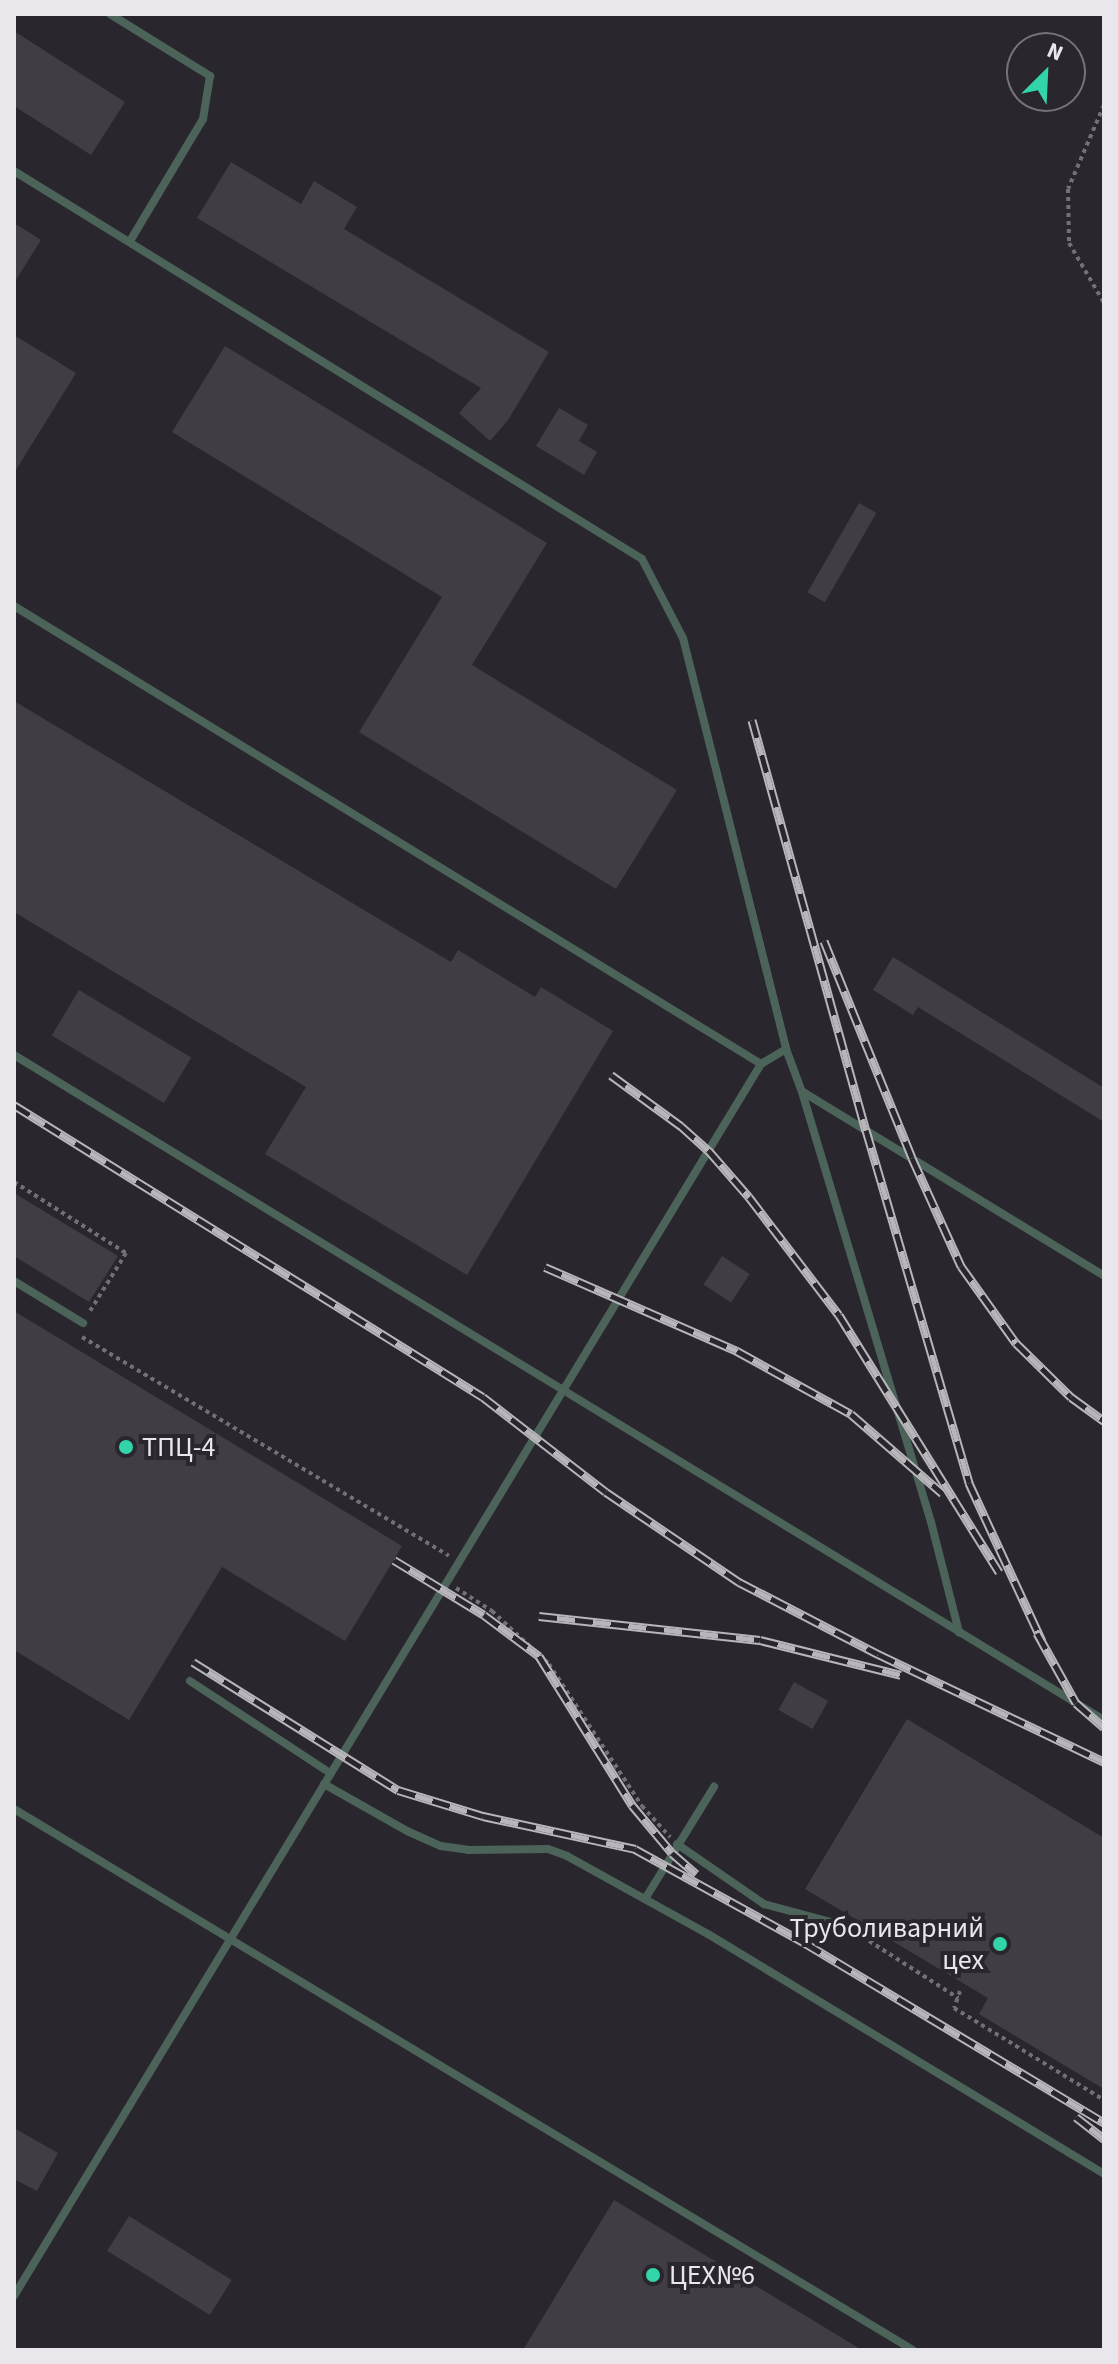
<!DOCTYPE html>
<meta charset="utf-8">
<style>
body{margin:0}
#map{position:relative;width:1118px;height:2364px;overflow:hidden;background:#29262d;font-family:"Source Sans 3",sans-serif}
div>[style]{position:absolute}
.building>*{inset:0;background:#403d44;transform-origin:0 0}
.path>*{height:4px;margin-top:-2px;transform-origin:0;background:repeating-linear-gradient(90deg,#727076 0 4px,transparent 0 8px)}
.lane>*{height:8px;margin:-4px;padding:0 4px;transform-origin:4px;border-radius:4px;background:#4b6359}
.rail>*{height:9px;margin-top:-4.5px;transform-origin:0;background:repeating-linear-gradient(90deg,#29262d 0 18px,#b8b6bb 0 36px);box-sizing:border-box;border-block:2px solid #b8b6bb}
.dots>*{width:22px;height:22px;translate:-50% -50%;box-sizing:border-box;border:4px solid #29262d;border-radius:50%}
span{translate:-50% -50%;white-space:nowrap;text-align:center;line-height:1.15;-webkit-text-stroke:8px #29262d;paint-order:stroke}
.poi-label{font-size:28px;color:#e9e7ec}
.left{translate:0 -50%;text-align:left}
.right{translate:-100% -50%;text-align:right}
.frame{position:absolute;inset:0;border:16px solid #e9e7ec;pointer-events:none}
.north{position:absolute;left:1006px;top:32px;width:80px;height:80px;box-sizing:border-box;background:#29262d;border:2px solid #767379;border-radius:50%;rotate:24deg;font-size:22px;font-weight:700;line-height:32px;text-align:center;color:#e9e7ec}
.north::after{content:'';display:block;margin:auto;width:28px;height:36px;background:#32d4a9;clip-path:polygon(50% 0,100% 100%,50% 72%,0 100%)}
</style>
<div id="map">
<div class="building">
<div style="clip-path:polygon(14px 31px,125px 102px,91px 155px,14px 106px)"></div>
<div style="clip-path:polygon(231px 162px,301px 204px,314px 181px,357px 207px,344px 229px,549px 352px,508px 420px,490px 441px,459px 413px,481px 388px,197px 218px)"></div>
<div style="clip-path:polygon(14px 223px,41px 240px,14px 283px)"></div>
<div style="clip-path:polygon(14px 335px,76px 373px,14px 473px)"></div>
<div style="clip-path:polygon(225px 346px,547px 543px,472px 665px,677px 790px,616px 889px,359px 732px,442px 597px,172px 432px)"></div>
<div style="clip-path:polygon(559px 408px,588px 425px,579px 441px,597px 452px,584px 475px,536px 446px)"></div>
<div style="left:859px;top:503px;width:20px;height:103px;rotate:30deg"></div>
<div style="clip-path:polygon(14px 701px,451px 962px,458px 950px,535px 997px,541px 987px,613px 1031px,467px 1275px,265px 1154px,306px 1087px,14px 912px)"></div>
<div style="clip-path:polygon(893px 957px,1104px 1088px,1104px 1122px,918px 1007px,913px 1015px,873px 990px)"></div>
<div style="left:79px;top:990px;width:131px;height:53px;rotate:31deg"></div>
<div style="clip-path:polygon(14px 1193px,118px 1256px,89px 1302px,14px 1256px)"></div>
<div style="left:722px;top:1256px;width:33px;height:34px;rotate:33deg"></div>
<div style="clip-path:polygon(14px 1311px,402px 1546px,345px 1641px,222px 1567px,129px 1720px,14px 1650px)"></div>
<div style="left:794px;top:1682px;width:39px;height:32px;rotate:29deg"></div>
<div style="clip-path:polygon(907px 1719px,1104px 1838px,1104px 2089px,979px 2014px,988px 1998px,805px 1889px)"></div>
<div style="clip-path:polygon(14px 2128px,58px 2153px,37px 2191px,14px 2179px)"></div>
<div style="clip-path:polygon(614px 2200px,862px 2350px,523px 2350px)"></div>
<div style="left:129px;top:2216px;width:121px;height:41px;rotate:32deg"></div>
</div>
<div class="path">
<div style="left:1104px;top:105px;width:91px;rotate:113.2deg"></div>
<div style="left:1068px;top:189px;width:54px;rotate:88.9deg"></div>
<div style="left:1069px;top:243px;width:69px;rotate:59.7deg"></div>
<div style="left:14px;top:1182px;width:133px;rotate:32.4deg"></div>
<div style="left:126px;top:1253px;width:68px;rotate:121.8deg"></div>
<div style="left:82px;top:1337px;width:427px;rotate:30.8deg"></div>
<div style="left:456px;top:1588px;width:43px;rotate:32.6deg"></div>
<div style="left:492px;top:1611px;width:78px;rotate:42.9deg"></div>
<div style="left:549px;top:1664px;width:170px;rotate:56.8deg"></div>
<div style="left:642px;top:1806px;width:42px;rotate:47.9deg"></div>
<div style="left:849px;top:1928px;width:130px;rotate:32.7deg"></div>
<div style="left:960px;top:1991px;width:18px;rotate:109deg"></div>
<div style="left:954px;top:2008px;width:176px;rotate:31.5deg"></div>
</div>
<div class="lane">
<div style="left:110px;top:14px;width:118px;rotate:31.8deg"></div>
<div style="left:210px;top:76px;width:44px;rotate:99.2deg"></div>
<div style="left:203px;top:119px;width:142px;rotate:120.9deg"></div>
<div style="left:14px;top:171px;width:738px;rotate:31.71deg"></div>
<div style="left:642px;top:559px;width:89px;rotate:62.6deg"></div>
<div style="left:683px;top:638px;width:424px;rotate:75.9deg"></div>
<div style="left:786px;top:1049px;width:46px;rotate:69.6deg"></div>
<div style="left:802px;top:1092px;width:449px;rotate:73.3deg"></div>
<div style="left:931px;top:1522px;width:114px;rotate:75.7deg"></div>
<div style="left:14px;top:606px;width:876px;rotate:31.51deg"></div>
<div style="left:14px;top:1055px;width:1277px;rotate:31.39deg"></div>
<div style="left:803px;top:1092px;width:353px;rotate:31.4deg"></div>
<div style="left:14px;top:1281px;width:81px;rotate:31.3deg"></div>
<div style="left:190px;top:1681px;width:168px;rotate:33.3deg"></div>
<div style="left:324px;top:1784px;width:95px;rotate:29.5deg"></div>
<div style="left:407px;top:1831px;width:37px;rotate:24deg"></div>
<div style="left:441px;top:1846px;width:27px;rotate:8deg"></div>
<div style="left:468px;top:1850px;width:80px;rotate:-0.7deg"></div>
<div style="left:548px;top:1849px;width:20px;rotate:20deg"></div>
<div style="left:567px;top:1856px;width:161px;rotate:29deg"></div>
<div style="left:708px;top:1934px;width:463px;rotate:31.2deg"></div>
<div style="left:14px;top:1809px;width:1049px;rotate:31.04deg"></div>
<div style="left:677px;top:1844px;width:106px;rotate:34.6deg"></div>
<div style="left:764px;top:1904px;width:77px;rotate:15.1deg"></div>
<div style="left:645px;top:1899px;width:132px;rotate:-58.4deg"></div>
<div style="left:14px;top:2296px;width:1441px;rotate:-58.77deg"></div>
<div style="left:761px;top:1064px;width:29px;rotate:-31deg"></div>
</div>
<div class="rail">
<div style="left:752px;top:720px;width:426px;rotate:74.5deg"></div>
<div style="left:866px;top:1130px;width:368px;rotate:73.7deg"></div>
<div style="left:969px;top:1483px;width:174px;rotate:65.2deg"></div>
<div style="left:824px;top:941px;width:234px;rotate:67.9deg"></div>
<div style="left:912px;top:1158px;width:119px;rotate:65.6deg"></div>
<div style="left:961px;top:1266px;width:95px;rotate:54.5deg"></div>
<div style="left:1016px;top:1343px;width:77px;rotate:44.5deg"></div>
<div style="left:1071px;top:1397px;width:41px;rotate:36deg"></div>
<div style="left:611px;top:1075px;width:87px;rotate:36.1deg"></div>
<div style="left:681px;top:1126px;width:38px;rotate:42deg"></div>
<div style="left:709px;top:1151px;width:61px;rotate:49deg"></div>
<div style="left:749px;top:1197px;width:148px;rotate:52.7deg"></div>
<div style="left:839px;top:1315px;width:303px;rotate:58.1deg"></div>
<div style="left:14px;top:1105px;width:552px;rotate:31.91deg"></div>
<div style="left:483px;top:1397px;width:155px;rotate:37.7deg"></div>
<div style="left:606px;top:1492px;width:161px;rotate:34.1deg"></div>
<div style="left:739px;top:1582px;width:157px;rotate:27.4deg"></div>
<div style="left:878px;top:1654px;width:250px;rotate:25.5deg"></div>
<div style="left:545px;top:1267px;width:210px;rotate:23.6deg"></div>
<div style="left:737px;top:1351px;width:130px;rotate:28.9deg"></div>
<div style="left:851px;top:1414px;width:121px;rotate:41deg"></div>
<div style="left:394px;top:1560px;width:105px;rotate:31.4deg"></div>
<div style="left:484px;top:1615px;width:69px;rotate:36.7deg"></div>
<div style="left:539px;top:1656px;width:176px;rotate:58deg"></div>
<div style="left:632px;top:1805px;width:62px;rotate:50.2deg"></div>
<div style="left:672px;top:1853px;width:32px;rotate:41deg"></div>
<div style="left:539px;top:1616px;width:222px;rotate:6.2deg"></div>
<div style="left:760px;top:1640px;width:145px;rotate:13.9deg"></div>
<div style="left:1037px;top:1633px;width:80px;rotate:60.9deg"></div>
<div style="left:1076px;top:1703px;width:37px;rotate:41deg"></div>
<div style="left:193px;top:1662px;width:242px;rotate:32deg"></div>
<div style="left:398px;top:1790px;width:89px;rotate:17deg"></div>
<div style="left:483px;top:1816px;width:156px;rotate:12.2deg"></div>
<div style="left:635px;top:1849px;width:194px;rotate:28.9deg"></div>
<div style="left:805px;top:1943px;width:349px;rotate:31deg"></div>
<div style="left:1076px;top:2117px;width:36px;rotate:38deg"></div>
</div>
<div class="dots">
<div style="left:126px;top:1447px;background:#32d4a9"></div>
<div style="left:1000px;top:1944px;background:#32d4a9"></div>
<div style="left:653px;top:2275px;background:#32d4a9"></div>
</div>
<div class="poi-label">
<span class="left" style="left:142px;top:1447px">ТПЦ-4</span>
<span class="right" style="left:984px;top:1944px">Труболиварний<br>цех</span>
<span class="left" style="left:669px;top:2275px">ЦЕХ№6</span>
</div>
<div class="frame"></div>
<div class="north">N</div>
</div>
